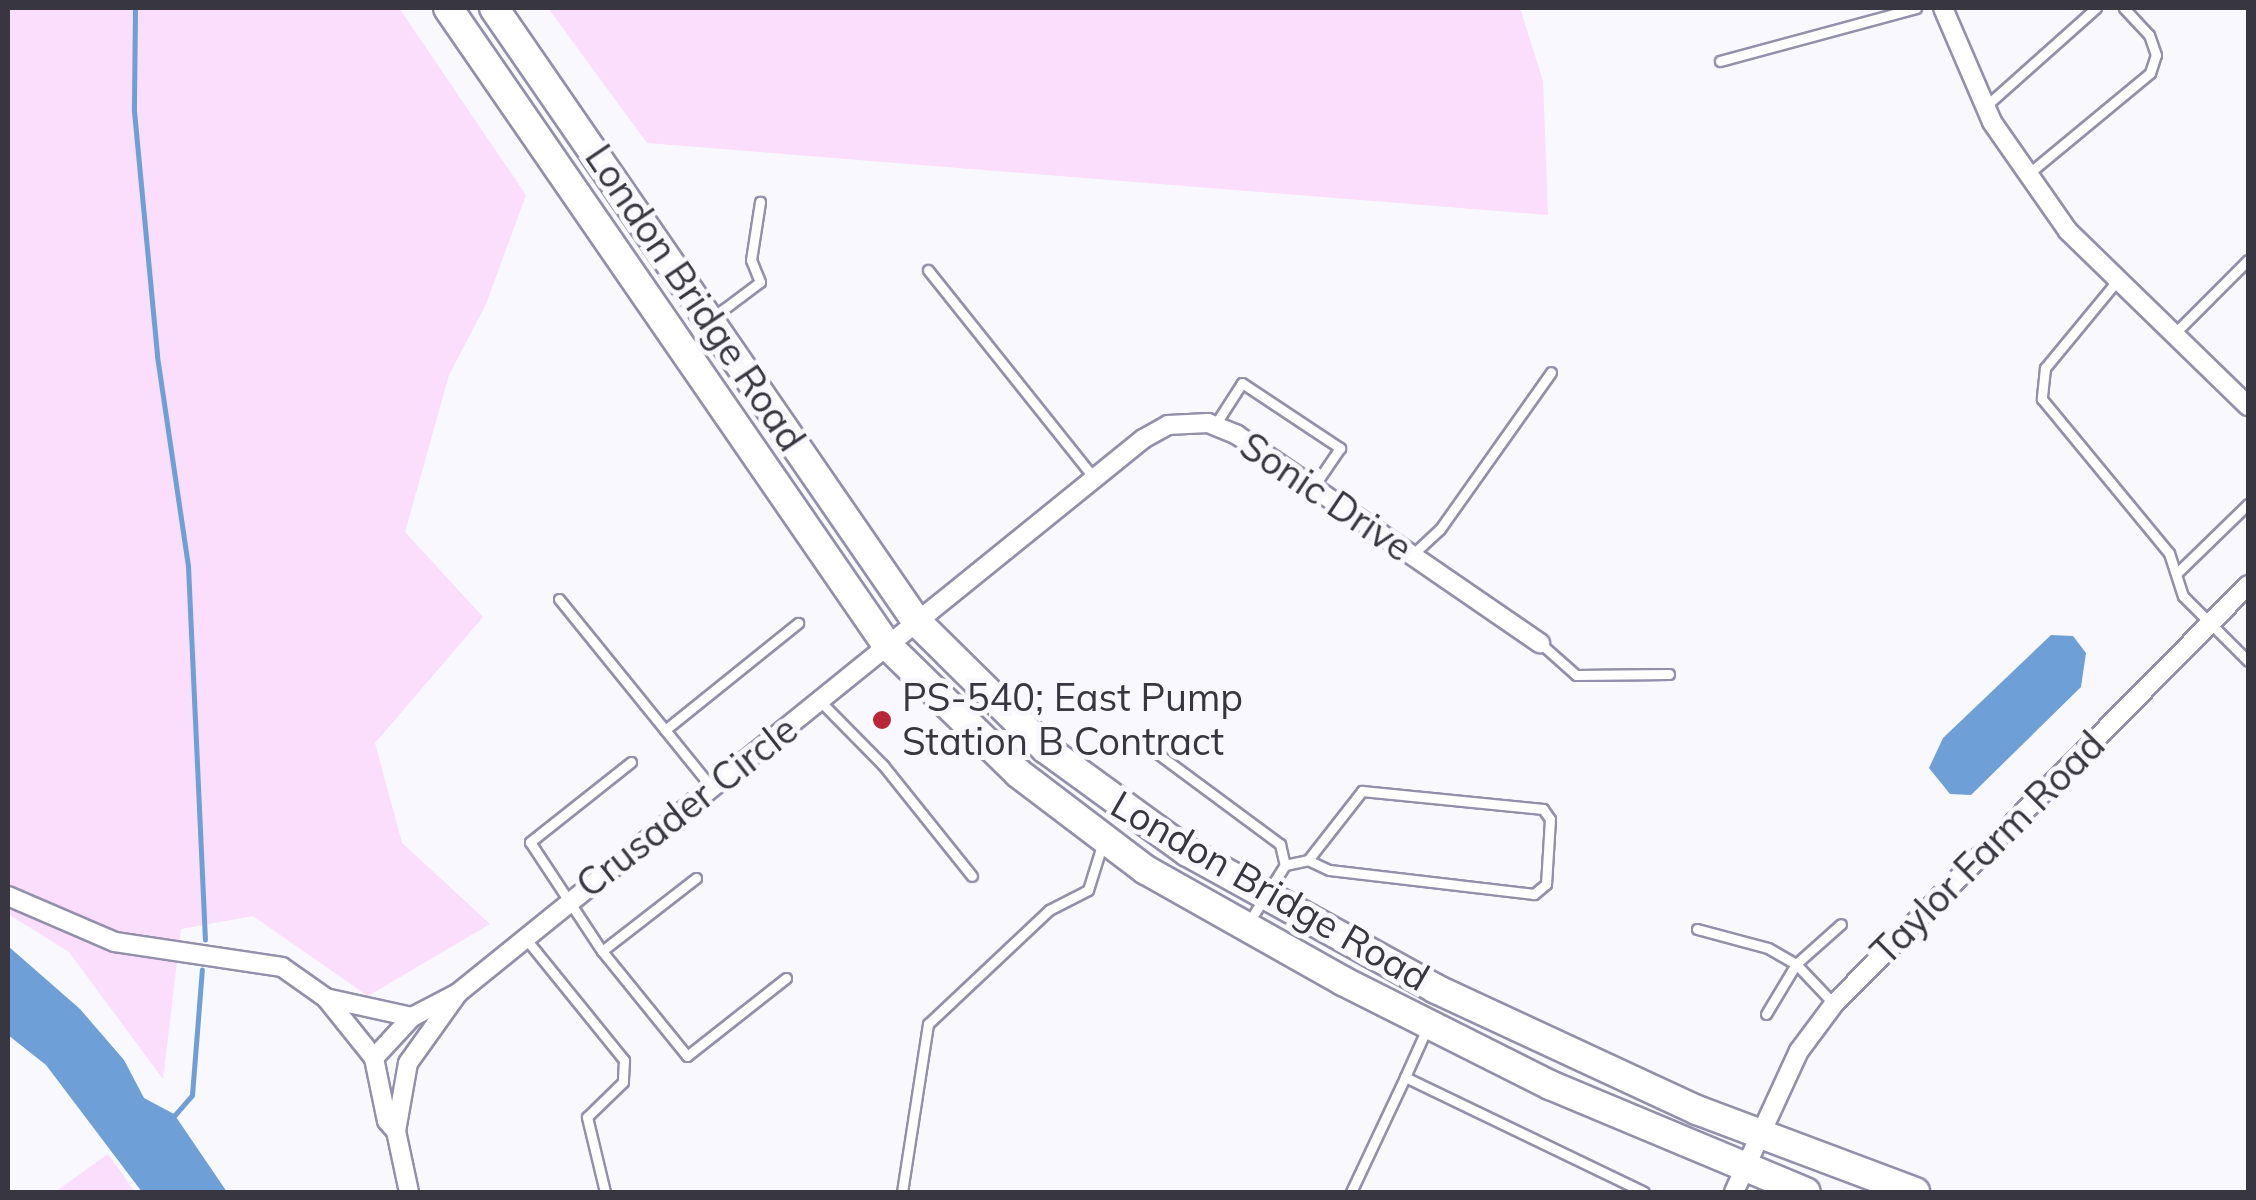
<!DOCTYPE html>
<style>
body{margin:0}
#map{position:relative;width:2256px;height:1200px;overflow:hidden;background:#f8f8fe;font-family:Mulish,sans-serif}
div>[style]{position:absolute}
.green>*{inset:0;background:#fbddfc}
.water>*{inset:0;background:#6e9fd7}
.stream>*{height:5px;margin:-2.5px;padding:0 2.5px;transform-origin:2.5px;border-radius:2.5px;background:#6e9fd7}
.roads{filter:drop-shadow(2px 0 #9290aa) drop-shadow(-2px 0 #9290aa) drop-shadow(0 2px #9290aa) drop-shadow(0 -2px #9290aa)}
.lane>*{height:9px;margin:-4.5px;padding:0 4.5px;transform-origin:4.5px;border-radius:4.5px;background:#fff}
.street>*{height:18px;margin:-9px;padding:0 9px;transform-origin:9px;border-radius:9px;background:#fff}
.primary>*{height:28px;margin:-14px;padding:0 14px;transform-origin:14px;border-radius:14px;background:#fff}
.dots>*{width:28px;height:28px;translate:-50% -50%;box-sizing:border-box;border:5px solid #f8f8fe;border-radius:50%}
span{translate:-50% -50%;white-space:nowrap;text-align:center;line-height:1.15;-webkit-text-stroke:10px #f8f8fe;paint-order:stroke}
.street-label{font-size:38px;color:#373641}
.poi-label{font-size:38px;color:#373641}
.left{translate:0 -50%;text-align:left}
.frame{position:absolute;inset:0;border:10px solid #373641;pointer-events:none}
</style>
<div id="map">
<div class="green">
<div style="clip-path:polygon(8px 8px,399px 8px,526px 195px,486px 304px,449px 375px,405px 532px,483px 617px,375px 743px,402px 843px,490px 924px,368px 996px,253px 916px,181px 929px,163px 1079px,69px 952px,8px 914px)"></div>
<div style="clip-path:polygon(548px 8px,1520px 8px,1543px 81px,1548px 215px,647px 143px)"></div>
<div style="clip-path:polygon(108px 1154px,135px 1192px,55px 1192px)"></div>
</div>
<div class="water">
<div style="clip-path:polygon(2051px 635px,2073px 636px,2086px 653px,2081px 687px,1971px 795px,1950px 794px,1929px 768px,1943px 738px)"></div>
<div style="clip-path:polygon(8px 946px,80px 1009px,124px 1060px,144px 1098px,174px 1114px,227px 1192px,142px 1192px,46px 1065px,8px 1035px)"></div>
</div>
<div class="stream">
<div style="left:135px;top:8px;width:103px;rotate:90.6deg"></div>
<div style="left:134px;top:111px;width:246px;rotate:84.6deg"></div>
<div style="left:157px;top:356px;width:212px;rotate:81.6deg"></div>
<div style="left:188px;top:566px;width:374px;rotate:87.4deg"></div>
<div style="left:173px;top:1117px;width:29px;rotate:-49deg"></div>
<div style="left:192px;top:1095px;width:126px;rotate:-85.5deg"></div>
</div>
<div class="roads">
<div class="lane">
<div style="left:1720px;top:61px;width:203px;rotate:-15.1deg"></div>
<div style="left:1987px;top:105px;width:146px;rotate:-41.7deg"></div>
<div style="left:2028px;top:174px;width:158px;rotate:-39.6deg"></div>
<div style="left:2150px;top:73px;width:19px;rotate:-72deg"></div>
<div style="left:2156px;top:55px;width:21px;rotate:-109deg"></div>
<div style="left:2149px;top:35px;width:37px;rotate:-133deg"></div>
<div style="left:928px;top:270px;width:268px;rotate:51.4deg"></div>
<div style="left:2116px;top:282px;width:112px;rotate:129.5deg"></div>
<div style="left:2045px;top:368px;width:31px;rotate:96deg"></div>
<div style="left:2042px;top:399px;width:200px;rotate:50.5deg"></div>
<div style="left:2169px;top:553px;width:45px;rotate:72deg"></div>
<div style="left:2183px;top:596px;width:92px;rotate:45deg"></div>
<div style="left:712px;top:318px;width:60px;rotate:-36.9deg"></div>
<div style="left:760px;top:282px;width:24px;rotate:-112deg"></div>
<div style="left:751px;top:260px;width:59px;rotate:-81.2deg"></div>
<div style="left:2173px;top:335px;width:106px;rotate:-45deg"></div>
<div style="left:1215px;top:425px;width:50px;rotate:-57.3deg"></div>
<div style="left:1242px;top:383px;width:118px;rotate:33.6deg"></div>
<div style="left:1340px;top:448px;width:46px;rotate:124.4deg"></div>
<div style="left:1412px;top:555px;width:38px;rotate:-43deg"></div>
<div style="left:1440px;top:529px;width:192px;rotate:-54.7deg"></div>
<div style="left:2177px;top:573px;width:99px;rotate:-44.2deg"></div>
<div style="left:559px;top:599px;width:243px;rotate:51deg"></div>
<div style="left:1540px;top:643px;width:48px;rotate:41.6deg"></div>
<div style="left:1576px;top:675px;width:93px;rotate:-0.6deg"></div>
<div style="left:820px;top:701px;width:90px;rotate:45.5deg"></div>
<div style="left:883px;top:765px;width:142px;rotate:51.3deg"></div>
<div style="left:665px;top:730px;width:171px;rotate:-38.8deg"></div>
<div style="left:1142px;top:742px;width:172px;rotate:36.5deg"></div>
<div style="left:1280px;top:844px;width:22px;rotate:77deg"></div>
<div style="left:631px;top:762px;width:129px;rotate:141.6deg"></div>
<div style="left:530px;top:842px;width:131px;rotate:56.6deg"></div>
<div style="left:602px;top:951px;width:135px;rotate:51deg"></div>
<div style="left:687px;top:1056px;width:126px;rotate:-38.2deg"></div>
<div style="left:1247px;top:925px;width:71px;rotate:-57.7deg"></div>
<div style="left:1285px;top:865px;width:24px;rotate:-12deg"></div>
<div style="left:1308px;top:860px;width:88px;rotate:-52deg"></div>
<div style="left:1362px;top:791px;width:182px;rotate:5.7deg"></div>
<div style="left:1543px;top:809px;width:12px;rotate:55deg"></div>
<div style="left:1550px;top:819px;width:65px;rotate:93.5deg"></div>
<div style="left:1546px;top:884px;width:16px;rotate:140deg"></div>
<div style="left:1534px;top:894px;width:206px;rotate:-173.3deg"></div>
<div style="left:1329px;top:870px;width:23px;rotate:-155deg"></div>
<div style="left:1697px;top:929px;width:73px;rotate:15deg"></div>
<div style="left:1768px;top:948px;width:32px;rotate:30deg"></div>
<div style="left:1796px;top:964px;width:60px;rotate:-41.6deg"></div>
<div style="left:526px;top:939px;width:156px;rotate:51deg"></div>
<div style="left:624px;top:1060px;width:22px;rotate:93deg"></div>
<div style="left:623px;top:1082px;width:50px;rotate:135.8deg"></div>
<div style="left:587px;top:1117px;width:77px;rotate:76.5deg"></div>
<div style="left:602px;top:951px;width:119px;rotate:-37.8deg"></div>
<div style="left:1766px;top:1014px;width:58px;rotate:-59deg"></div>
<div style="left:1796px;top:964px;width:55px;rotate:46.5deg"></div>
<div style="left:1405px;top:1077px;width:54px;rotate:-65.8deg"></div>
<div style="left:902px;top:1192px;width:170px;rotate:-81.2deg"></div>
<div style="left:928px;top:1024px;width:166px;rotate:-43.3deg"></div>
<div style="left:1049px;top:910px;width:44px;rotate:-27.1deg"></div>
<div style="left:1088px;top:890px;width:47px;rotate:-72.7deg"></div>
<div style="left:1351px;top:1192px;width:127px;rotate:-64.8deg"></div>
<div style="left:1405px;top:1077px;width:265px;rotate:25.7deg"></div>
</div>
<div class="street">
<div style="left:1943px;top:8px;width:124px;rotate:66.7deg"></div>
<div style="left:1992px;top:122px;width:133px;rotate:55.1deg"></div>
<div style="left:2068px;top:231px;width:251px;rotate:44.2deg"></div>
<div style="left:8px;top:896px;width:116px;rotate:23.3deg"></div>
<div style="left:115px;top:942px;width:169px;rotate:8.5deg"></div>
<div style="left:282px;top:967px;width:54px;rotate:35.2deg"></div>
<div style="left:326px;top:998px;width:77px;rotate:51.3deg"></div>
<div style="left:458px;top:993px;width:86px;rotate:125.5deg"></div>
<div style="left:408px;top:1063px;width:69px;rotate:100deg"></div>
<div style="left:396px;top:1131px;width:13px;rotate:-132deg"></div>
<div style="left:387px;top:1121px;width:64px;rotate:-101.7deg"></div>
<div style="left:374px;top:1058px;width:56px;rotate:-47.2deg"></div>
<div style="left:412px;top:1017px;width:52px;rotate:-27.6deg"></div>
<div style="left:458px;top:993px;width:881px;rotate:-38.96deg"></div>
<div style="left:1143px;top:439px;width:29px;rotate:-29deg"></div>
<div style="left:1168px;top:425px;width:40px;rotate:-2.9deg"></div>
<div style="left:1208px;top:423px;width:31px;rotate:22deg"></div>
<div style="left:1237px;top:435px;width:368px;rotate:34.5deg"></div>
<div style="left:330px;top:999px;width:84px;rotate:12.4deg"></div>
<div style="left:396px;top:1131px;width:62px;rotate:78deg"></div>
<div style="left:1734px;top:1192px;width:155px;rotate:-65.3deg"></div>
<div style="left:1799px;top:1051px;width:59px;rotate:-53.3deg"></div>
<div style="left:1834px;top:1004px;width:589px;rotate:-45.34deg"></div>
</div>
<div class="primary">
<div style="left:448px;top:8px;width:774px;rotate:55.43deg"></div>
<div style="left:887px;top:645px;width:183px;rotate:44.3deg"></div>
<div style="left:1018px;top:773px;width:161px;rotate:37.2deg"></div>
<div style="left:1146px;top:870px;width:226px;rotate:29.4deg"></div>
<div style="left:1343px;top:981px;width:232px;rotate:26.7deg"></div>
<div style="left:1550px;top:1085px;width:277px;rotate:22.7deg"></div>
<div style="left:494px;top:8px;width:746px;rotate:55.44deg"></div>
<div style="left:917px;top:622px;width:181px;rotate:44.6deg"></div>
<div style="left:1046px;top:749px;width:175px;rotate:36deg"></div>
<div style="left:1188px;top:852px;width:283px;rotate:28.9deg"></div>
<div style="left:1436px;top:989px;width:288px;rotate:24.9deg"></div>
<div style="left:1697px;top:1110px;width:233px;rotate:20.6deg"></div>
</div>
</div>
<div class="dots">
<div style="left:882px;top:720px;background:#b92739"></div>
</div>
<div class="street-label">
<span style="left:695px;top:298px;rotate:56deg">London Bridge Road</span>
<span style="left:1326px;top:497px;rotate:34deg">Sonic Drive</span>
<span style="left:687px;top:807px;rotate:-38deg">Crusader Circle</span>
<span style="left:1988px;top:848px;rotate:-45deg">Taylor Farm Road</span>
<span style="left:1270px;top:891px;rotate:30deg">London Bridge Road</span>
</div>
<div class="poi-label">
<span class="left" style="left:902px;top:720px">PS-540; East Pump<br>Station B Contract</span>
</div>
<div class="frame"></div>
</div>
